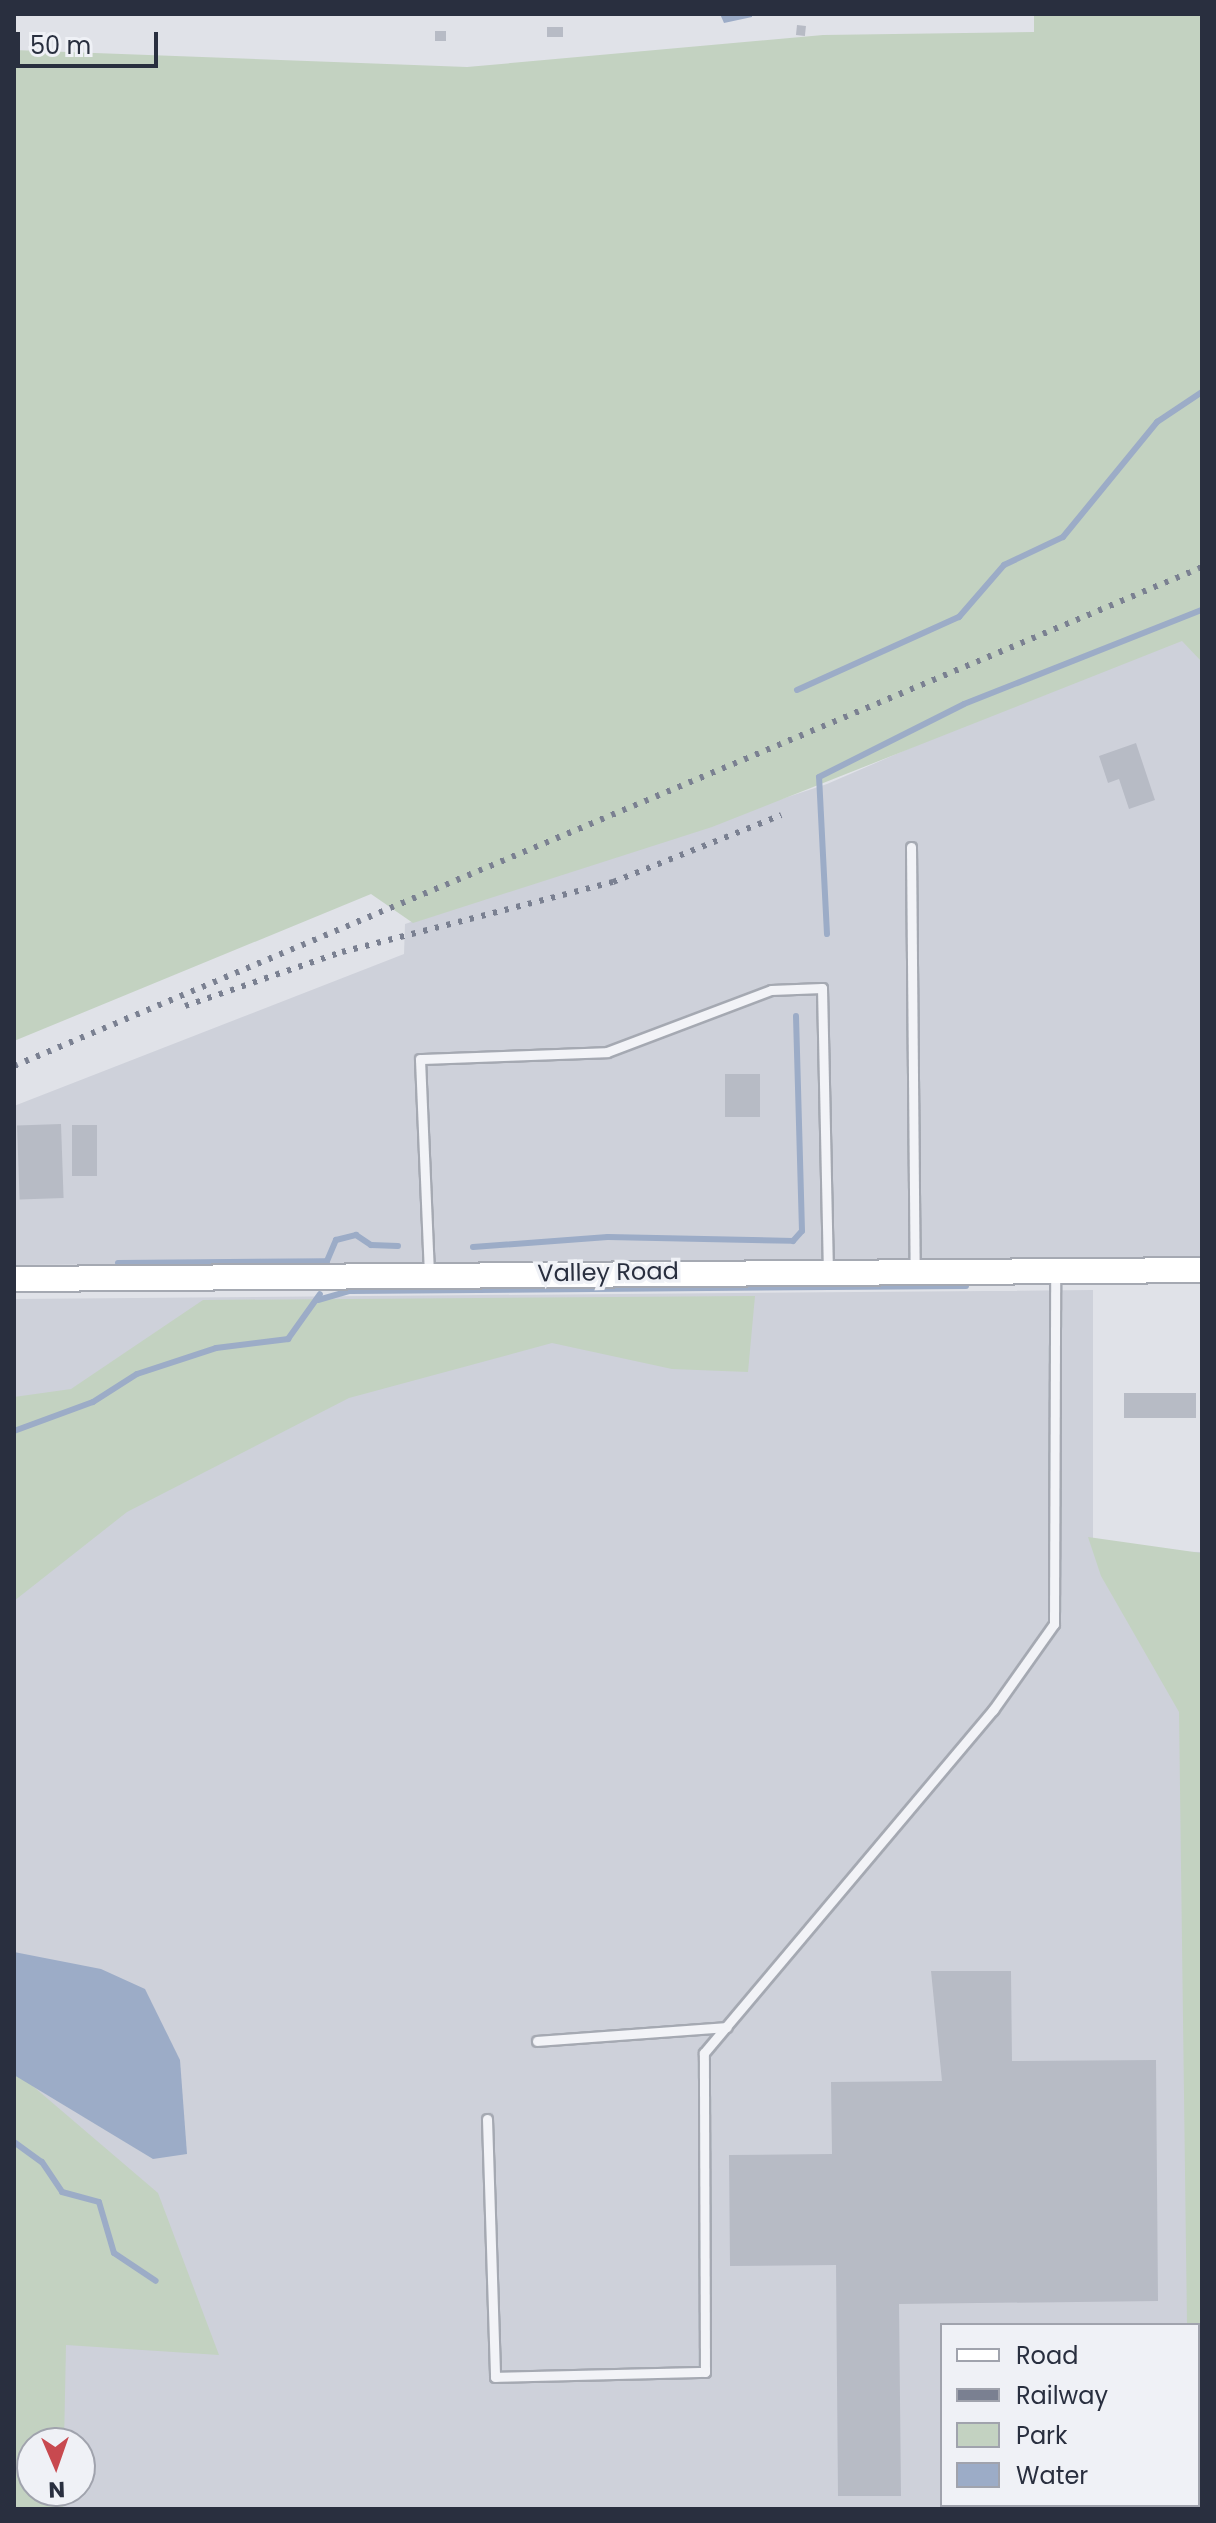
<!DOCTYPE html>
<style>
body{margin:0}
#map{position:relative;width:1216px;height:2523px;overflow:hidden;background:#e0e2e8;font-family:Poppins,sans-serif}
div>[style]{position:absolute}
.built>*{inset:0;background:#ced1da}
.green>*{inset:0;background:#c3d2c1}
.water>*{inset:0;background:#9cacc7}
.stream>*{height:6px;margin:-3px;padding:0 3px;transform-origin:3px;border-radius:3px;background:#9cacc7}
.building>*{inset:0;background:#b7bbc5;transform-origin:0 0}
.roads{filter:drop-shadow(2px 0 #a5a9b2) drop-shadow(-2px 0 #a5a9b2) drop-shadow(0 2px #a5a9b2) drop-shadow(0 -2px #a5a9b2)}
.lane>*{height:9px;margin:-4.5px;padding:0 4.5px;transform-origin:4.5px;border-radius:4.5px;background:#f2f3f7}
.secondary>*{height:24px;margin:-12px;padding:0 12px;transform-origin:12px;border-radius:12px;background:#fff}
.rail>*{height:6px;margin-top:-3px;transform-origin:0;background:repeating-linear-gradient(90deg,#7a8091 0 4px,transparent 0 12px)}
span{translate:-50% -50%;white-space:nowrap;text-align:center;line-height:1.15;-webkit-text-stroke:7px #eff1f6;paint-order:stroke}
.street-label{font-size:24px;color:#292f3f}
.frame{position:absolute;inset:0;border:16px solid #292f3f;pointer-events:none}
.legend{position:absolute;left:940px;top:2323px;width:260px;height:184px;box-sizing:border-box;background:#eff1f6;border:2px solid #a0a3ad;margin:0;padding:10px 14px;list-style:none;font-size:24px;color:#292f3f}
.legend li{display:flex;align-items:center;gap:16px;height:40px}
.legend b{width:40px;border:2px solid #a0a3ad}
.north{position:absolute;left:16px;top:2427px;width:80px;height:80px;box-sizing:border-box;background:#eff1f6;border:2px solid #a0a3ad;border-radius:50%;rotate:178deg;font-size:22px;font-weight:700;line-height:32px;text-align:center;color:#292f3f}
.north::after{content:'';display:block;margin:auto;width:28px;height:36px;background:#c8494f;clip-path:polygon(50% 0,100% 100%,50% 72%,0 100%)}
.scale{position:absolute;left:16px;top:32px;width:142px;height:36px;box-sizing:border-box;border:4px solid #292f3f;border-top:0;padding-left:10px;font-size:24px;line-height:28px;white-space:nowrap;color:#292f3f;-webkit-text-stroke:6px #eff1f6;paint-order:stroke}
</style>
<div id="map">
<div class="built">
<div style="clip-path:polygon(1202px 622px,1202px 1257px,14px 1265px,14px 1106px,404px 954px,405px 924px,827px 784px)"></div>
<div style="clip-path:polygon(evenodd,1093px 1290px,1093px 1551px,1202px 1552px,1202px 2509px,26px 2509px,14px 2120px,14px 1299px,1093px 1290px,942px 2325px,1198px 2325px,1198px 2505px,942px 2505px,942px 2325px,1093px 1290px,32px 2443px,80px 2443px,80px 2491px,32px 2491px,32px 2443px)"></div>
</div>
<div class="green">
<div style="clip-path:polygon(1034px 14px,1202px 14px,1202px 662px,1182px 641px,712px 827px,413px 923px,371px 894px,14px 1041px,14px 50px,467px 67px,823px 35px,1034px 32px)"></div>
<div style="clip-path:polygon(755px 1296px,748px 1372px,672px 1369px,552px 1343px,349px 1398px,127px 1512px,14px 1601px,14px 1397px,71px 1389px,203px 1300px)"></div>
<div style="clip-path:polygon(1088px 1537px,1201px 1553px,1202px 1547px,1202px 2509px,1191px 2505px,1198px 2505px,1198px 2325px,1187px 2325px,1179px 1712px,1101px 1576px)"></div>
<div style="clip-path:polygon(14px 2070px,158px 2193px,219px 2355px,66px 2345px,64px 2443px,32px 2443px,32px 2491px,64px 2491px,63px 2509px,14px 2509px)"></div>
</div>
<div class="water">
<div style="clip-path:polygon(720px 14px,752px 14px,752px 17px,724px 23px)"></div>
<div style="clip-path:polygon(14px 1952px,101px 1969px,145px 1989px,180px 2060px,187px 2154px,153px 2159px,14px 2075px)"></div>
</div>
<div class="stream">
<div style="left:797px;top:690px;width:178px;rotate:-24.3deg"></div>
<div style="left:959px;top:617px;width:69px;rotate:-49.1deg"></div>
<div style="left:1004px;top:565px;width:65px;rotate:-25.4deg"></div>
<div style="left:1063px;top:537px;width:149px;rotate:-50.7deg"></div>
<div style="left:1157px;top:422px;width:54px;rotate:-33.7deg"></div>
<div style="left:827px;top:934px;width:157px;rotate:-92.9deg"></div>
<div style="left:819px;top:777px;width:162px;rotate:-26.7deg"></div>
<div style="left:964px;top:704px;width:256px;rotate:-21.6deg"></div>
<div style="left:473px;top:1247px;width:135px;rotate:-4.2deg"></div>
<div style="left:608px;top:1237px;width:185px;rotate:1.2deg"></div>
<div style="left:793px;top:1241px;width:13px;rotate:-48deg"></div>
<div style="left:802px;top:1231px;width:215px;rotate:-91.6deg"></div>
<div style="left:118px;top:1263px;width:209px;rotate:-0.5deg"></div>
<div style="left:327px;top:1261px;width:23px;rotate:-67deg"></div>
<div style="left:336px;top:1240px;width:21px;rotate:-14deg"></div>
<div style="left:356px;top:1235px;width:18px;rotate:34deg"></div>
<div style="left:371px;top:1245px;width:27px;rotate:2deg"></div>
<div style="left:318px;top:1300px;width:33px;rotate:-16deg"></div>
<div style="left:350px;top:1291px;width:616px;rotate:-0.47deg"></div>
<div style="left:14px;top:1431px;width:84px;rotate:-20.2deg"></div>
<div style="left:93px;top:1402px;width:52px;rotate:-32.5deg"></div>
<div style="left:137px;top:1374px;width:83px;rotate:-18.2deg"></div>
<div style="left:216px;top:1348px;width:73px;rotate:-7.1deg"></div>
<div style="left:288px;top:1339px;width:55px;rotate:-54.6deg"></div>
<div style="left:14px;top:2142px;width:34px;rotate:36deg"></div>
<div style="left:42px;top:2162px;width:36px;rotate:56deg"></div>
<div style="left:62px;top:2192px;width:38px;rotate:15deg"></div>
<div style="left:99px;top:2202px;width:53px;rotate:73.6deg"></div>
<div style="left:114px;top:2253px;width:50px;rotate:33.7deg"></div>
</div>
<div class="building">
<div style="left:797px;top:25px;width:9px;height:10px;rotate:6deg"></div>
<div style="left:563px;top:27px;width:10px;height:16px;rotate:90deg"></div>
<div style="left:435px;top:31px;width:11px;height:10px"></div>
<div style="clip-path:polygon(1136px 743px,1155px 800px,1129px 809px,1119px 779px,1108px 783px,1099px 756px)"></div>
<div style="left:760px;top:1074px;width:43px;height:35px;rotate:90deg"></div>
<div style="left:61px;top:1124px;width:74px;height:44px;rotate:88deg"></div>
<div style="left:72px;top:1125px;width:25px;height:51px"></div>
<div style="left:1124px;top:1393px;width:72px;height:25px"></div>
<div style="clip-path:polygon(931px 1971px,1011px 1971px,1012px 2061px,1156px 2060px,1158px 2301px,899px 2304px,901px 2496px,838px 2496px,836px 2265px,730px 2266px,729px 2155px,832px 2154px,831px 2082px,942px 2081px)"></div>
</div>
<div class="roads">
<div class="lane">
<div style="left:911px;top:847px;width:423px;rotate:89.5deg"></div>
<div style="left:429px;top:1274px;width:215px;rotate:-92.4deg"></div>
<div style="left:420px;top:1059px;width:187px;rotate:-2.1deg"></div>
<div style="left:607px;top:1052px;width:175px;rotate:-20.7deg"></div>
<div style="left:771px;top:990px;width:51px;rotate:-2.2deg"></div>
<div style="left:822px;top:988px;width:282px;rotate:88.8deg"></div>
<div style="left:537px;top:2041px;width:190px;rotate:-4.2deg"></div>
<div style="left:487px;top:2119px;width:258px;rotate:88.2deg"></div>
<div style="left:495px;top:2377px;width:210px;rotate:-1.4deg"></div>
<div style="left:705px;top:2372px;width:319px;rotate:-90.2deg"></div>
<div style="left:704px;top:2053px;width:449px;rotate:-49.9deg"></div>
<div style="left:993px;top:1710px;width:105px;rotate:-54.7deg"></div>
<div style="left:1054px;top:1624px;width:351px;rotate:-89.8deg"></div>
</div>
<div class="secondary">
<div style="left:14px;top:1279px;width:1188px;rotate:-0.43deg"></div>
</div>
</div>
<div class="rail">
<div style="left:185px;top:1006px;width:166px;rotate:-19deg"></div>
<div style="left:342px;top:952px;width:280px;rotate:-14.5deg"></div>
<div style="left:613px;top:882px;width:181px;rotate:-21.7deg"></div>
<div style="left:14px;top:1066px;width:1289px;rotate:-22.78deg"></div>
</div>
<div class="street-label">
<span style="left:608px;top:1272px;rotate:-1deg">Valley Road</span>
</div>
<div class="frame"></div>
<ul class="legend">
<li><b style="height:10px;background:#fff"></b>Road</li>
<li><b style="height:10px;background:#7a8091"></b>Railway</li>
<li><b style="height:22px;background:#c3d2c1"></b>Park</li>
<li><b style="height:22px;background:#9cacc7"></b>Water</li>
</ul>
<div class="north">N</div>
<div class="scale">50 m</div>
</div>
